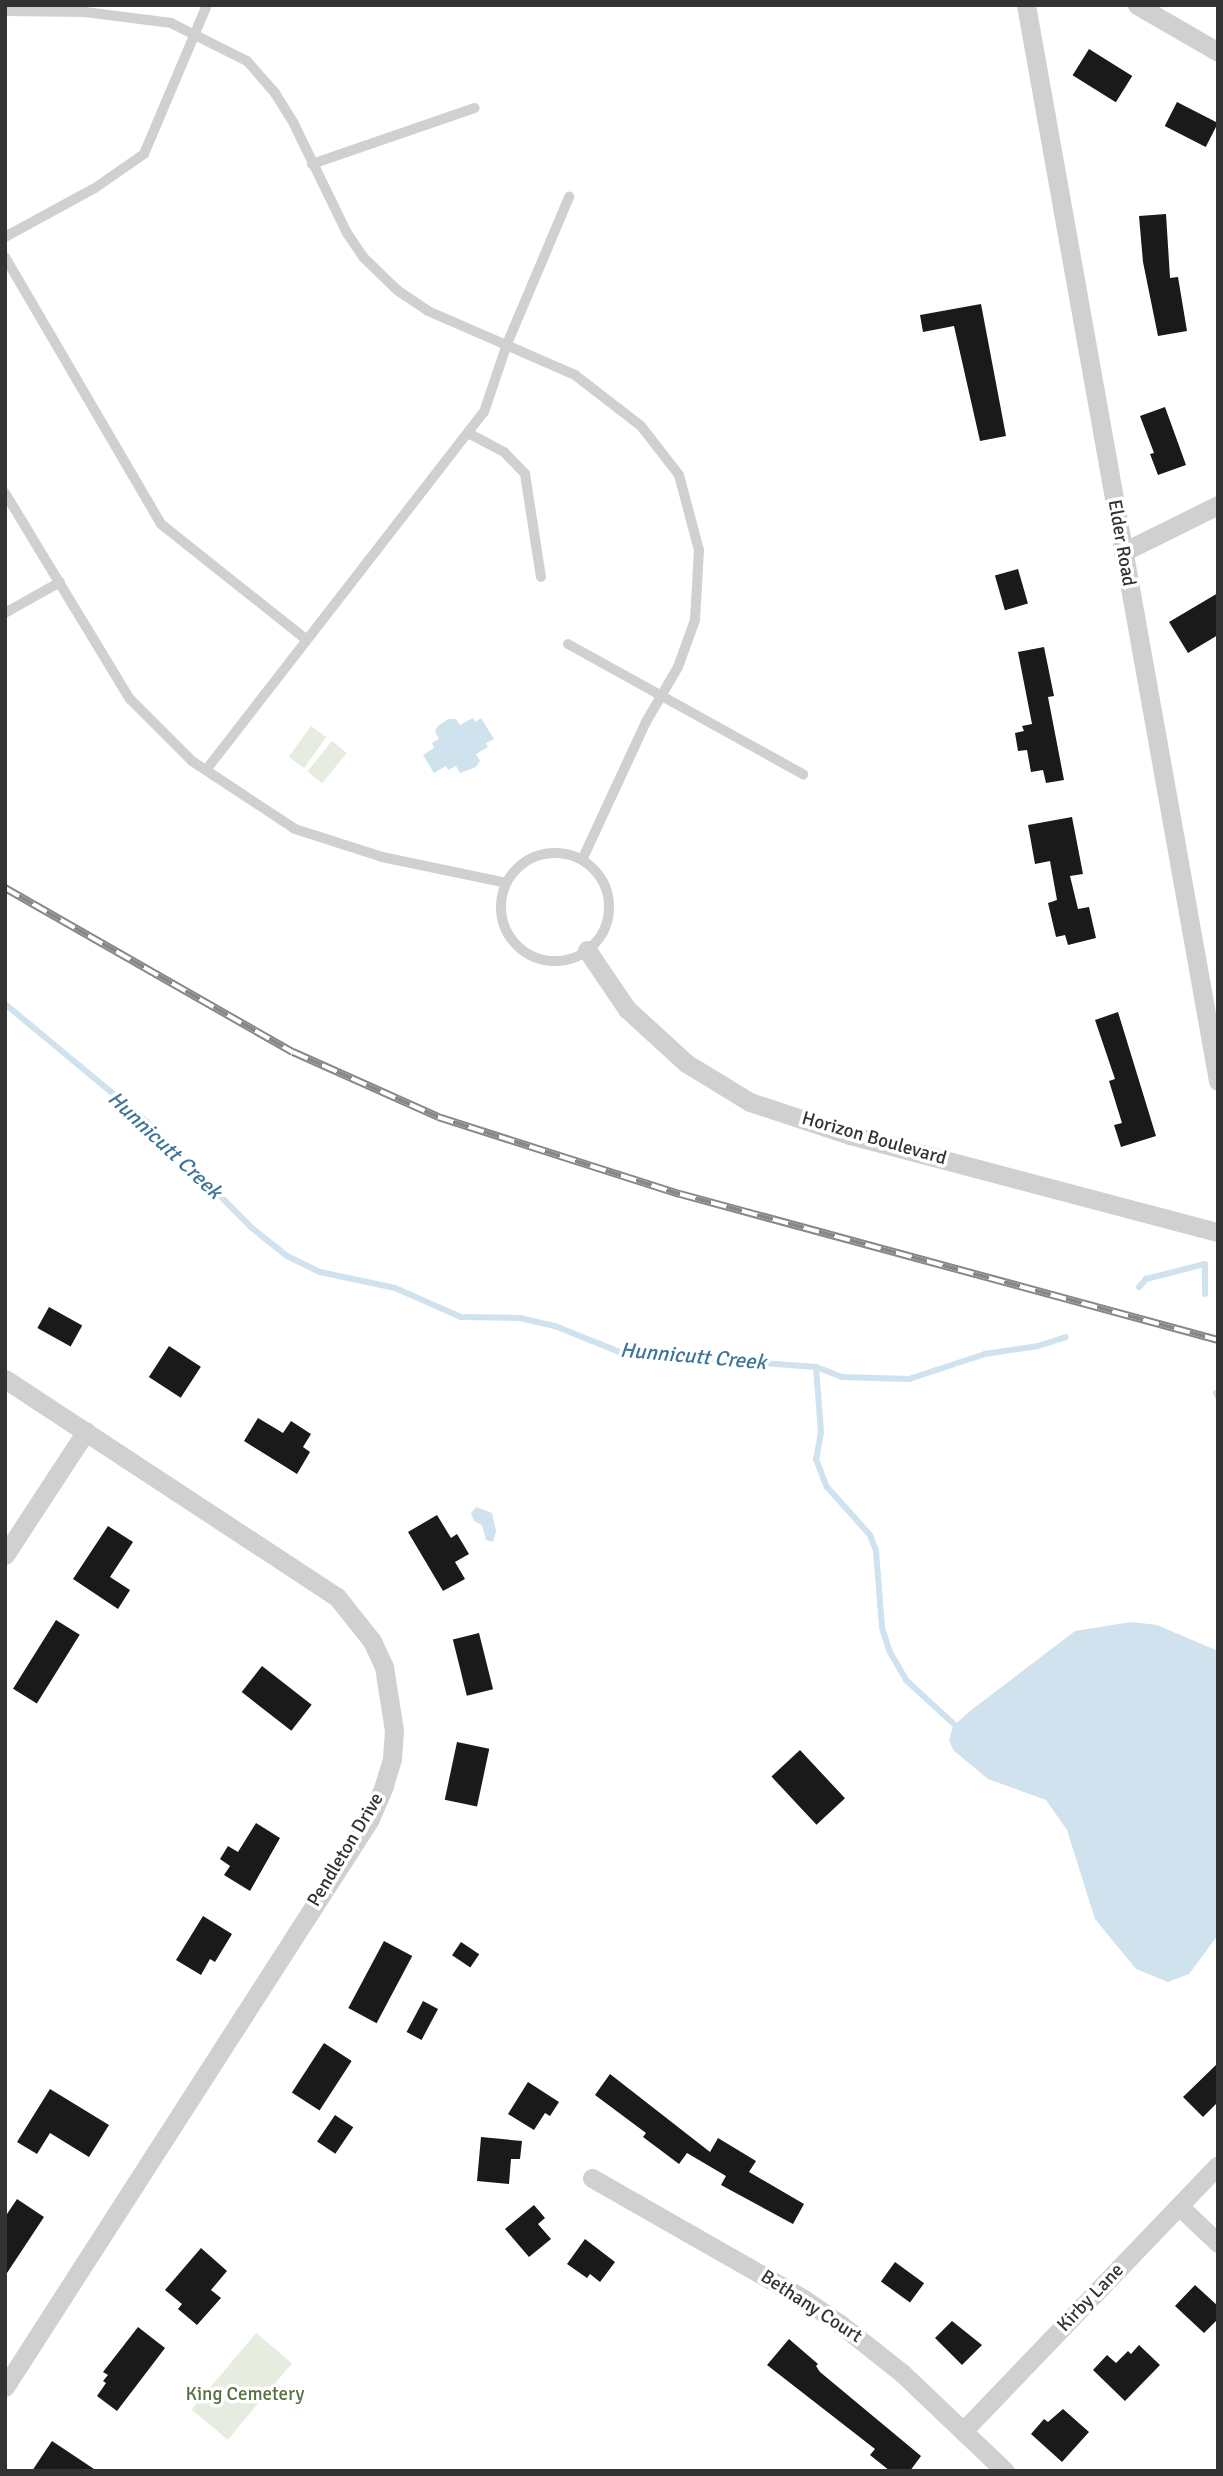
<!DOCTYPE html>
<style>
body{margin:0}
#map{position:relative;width:1223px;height:2476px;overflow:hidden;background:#fff;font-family:Signika,sans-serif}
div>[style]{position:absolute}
.green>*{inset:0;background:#e6ecdf;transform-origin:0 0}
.water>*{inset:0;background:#cfe2ee}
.stream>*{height:6px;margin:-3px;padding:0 3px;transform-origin:3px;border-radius:3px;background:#cfe2ee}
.building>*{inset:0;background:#1a1a1a;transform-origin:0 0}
.service>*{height:10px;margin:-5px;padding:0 5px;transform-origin:5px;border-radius:5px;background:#d0d0d0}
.service>.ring{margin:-5px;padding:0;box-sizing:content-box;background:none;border:10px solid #d0d0d0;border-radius:50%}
.minor>*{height:19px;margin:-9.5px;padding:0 9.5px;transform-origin:9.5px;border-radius:9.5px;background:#d0d0d0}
.rail>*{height:8px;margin-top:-4px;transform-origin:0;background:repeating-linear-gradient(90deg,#fff 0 16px,#888 0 32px);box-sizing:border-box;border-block:2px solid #888}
span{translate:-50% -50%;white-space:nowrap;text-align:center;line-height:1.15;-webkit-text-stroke:7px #fff;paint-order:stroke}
.street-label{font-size:19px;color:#333}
.park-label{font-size:19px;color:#56703f}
.water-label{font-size:21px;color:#3f7597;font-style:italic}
.frame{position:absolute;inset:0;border:7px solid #333;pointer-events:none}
</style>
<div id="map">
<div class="green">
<div style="left:311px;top:726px;width:19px;height:38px;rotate:36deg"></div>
<div style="left:332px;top:741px;width:19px;height:39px;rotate:39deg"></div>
<div style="left:256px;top:2333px;width:47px;height:100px;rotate:40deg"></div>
</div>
<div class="water">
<div style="clip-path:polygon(473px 718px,475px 722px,481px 718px,494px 739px,486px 743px,488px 747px,476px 754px,480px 761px,476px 767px,460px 773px,456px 766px,448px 770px,446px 766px,434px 773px,423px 755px,434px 748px,432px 743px,439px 739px,435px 731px,438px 726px,448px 719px,456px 719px,460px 725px)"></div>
<div style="clip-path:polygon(476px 1507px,492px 1513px,496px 1531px,493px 1542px,486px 1540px,482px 1525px,474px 1521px,471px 1513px)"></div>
<div style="clip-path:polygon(1131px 1622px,1157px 1625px,1218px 1651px,1218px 1935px,1189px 1974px,1168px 1982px,1136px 1969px,1095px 1919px,1067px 1830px,1046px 1800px,988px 1779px,953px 1750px,949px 1740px,953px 1726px,970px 1711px,1075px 1631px)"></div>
</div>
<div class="stream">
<div style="left:5px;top:1004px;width:185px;rotate:39.7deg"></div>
<div style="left:147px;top:1122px;width:149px;rotate:45.3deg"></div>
<div style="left:252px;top:1228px;width:45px;rotate:38.7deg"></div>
<div style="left:287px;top:1256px;width:37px;rotate:26deg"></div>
<div style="left:320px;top:1272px;width:77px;rotate:12deg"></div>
<div style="left:395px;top:1288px;width:72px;rotate:23.7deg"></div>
<div style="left:461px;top:1317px;width:59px;rotate:1deg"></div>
<div style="left:520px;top:1318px;width:36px;rotate:13deg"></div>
<div style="left:555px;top:1326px;width:72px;rotate:21.9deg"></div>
<div style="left:622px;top:1353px;width:195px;rotate:4.1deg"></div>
<div style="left:816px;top:1367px;width:28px;rotate:21deg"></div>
<div style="left:842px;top:1377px;width:67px;rotate:1.7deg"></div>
<div style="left:909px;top:1379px;width:80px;rotate:-18.2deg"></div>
<div style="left:985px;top:1354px;width:54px;rotate:-8.6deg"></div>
<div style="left:1038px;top:1346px;width:29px;rotate:-18deg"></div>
<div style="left:1139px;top:1287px;width:11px;rotate:-49deg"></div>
<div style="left:1146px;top:1279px;width:61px;rotate:-14.3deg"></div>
<div style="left:1205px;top:1264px;width:30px;rotate:90deg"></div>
<div style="left:816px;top:1367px;width:65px;rotate:85.6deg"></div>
<div style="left:821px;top:1432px;width:27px;rotate:100deg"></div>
<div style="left:816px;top:1459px;width:30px;rotate:69deg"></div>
<div style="left:827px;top:1487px;width:64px;rotate:48.1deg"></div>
<div style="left:870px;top:1535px;width:17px;rotate:69deg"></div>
<div style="left:876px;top:1551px;width:77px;rotate:85.5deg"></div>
<div style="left:882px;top:1628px;width:25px;rotate:72deg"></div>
<div style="left:890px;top:1652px;width:32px;rotate:60deg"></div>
<div style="left:906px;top:1680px;width:67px;rotate:42.6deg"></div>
<div style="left:1216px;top:1393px;width:4px;rotate:63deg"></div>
</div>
<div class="building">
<div style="left:1089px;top:49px;width:51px;height:31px;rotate:32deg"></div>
<div style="left:1177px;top:102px;width:46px;height:27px;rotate:27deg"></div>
<div style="clip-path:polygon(1166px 214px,1170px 278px,1178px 277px,1187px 331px,1158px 336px,1143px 262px,1139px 216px)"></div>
<div style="clip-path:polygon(981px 304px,1006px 436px,980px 441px,954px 326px,923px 332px,920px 315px)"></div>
<div style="clip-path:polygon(1165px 407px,1186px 465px,1158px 475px,1150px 454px,1154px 453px,1140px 416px)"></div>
<div style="left:1018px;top:569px;width:36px;height:24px;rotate:74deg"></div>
<div style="clip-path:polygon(1218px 593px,1218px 635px,1188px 653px,1169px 622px)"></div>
<div style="clip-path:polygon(1044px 647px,1054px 696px,1048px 697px,1064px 780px,1046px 783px,1043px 770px,1031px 772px,1027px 750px,1018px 751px,1015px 733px,1024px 731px,1022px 726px,1032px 724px,1018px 652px)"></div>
<div style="clip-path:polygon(1072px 817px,1083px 874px,1070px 876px,1078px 909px,1089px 907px,1096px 938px,1068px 945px,1065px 935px,1056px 937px,1048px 903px,1057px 900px,1050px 861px,1035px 864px,1028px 825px)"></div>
<div style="clip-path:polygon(1118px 1012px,1156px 1136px,1121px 1147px,1114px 1125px,1122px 1123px,1109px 1081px,1115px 1079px,1095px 1020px)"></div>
<div style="left:49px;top:1307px;width:38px;height:24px;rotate:29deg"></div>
<div style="left:169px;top:1346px;width:38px;height:37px;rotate:33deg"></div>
<div style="clip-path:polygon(258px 1418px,283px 1433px,291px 1421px,311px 1434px,303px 1447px,310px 1452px,297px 1474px,244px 1441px)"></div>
<div style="clip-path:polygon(437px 1515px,451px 1538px,457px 1534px,469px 1554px,455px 1562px,465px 1579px,443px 1591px,408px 1532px)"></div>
<div style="clip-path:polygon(108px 1526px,133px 1542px,110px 1577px,130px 1590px,118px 1609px,73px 1579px)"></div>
<div style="left:56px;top:1620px;width:28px;height:81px;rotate:32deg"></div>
<div style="left:479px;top:1633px;width:58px;height:27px;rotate:76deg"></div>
<div style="left:262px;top:1666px;width:63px;height:33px;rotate:38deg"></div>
<div style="left:457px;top:1742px;width:33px;height:59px;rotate:12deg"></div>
<div style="left:800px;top:1750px;width:66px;height:39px;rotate:47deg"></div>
<div style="clip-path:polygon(256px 1823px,280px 1838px,250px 1891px,224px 1875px,230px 1866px,220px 1859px,228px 1846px,238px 1852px)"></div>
<div style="clip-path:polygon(203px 1916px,232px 1934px,215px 1962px,210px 1959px,201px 1975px,176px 1960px)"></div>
<div style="left:384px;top:1941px;width:32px;height:76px;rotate:28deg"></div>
<div style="left:461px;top:1942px;width:22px;height:16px;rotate:34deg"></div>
<div style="left:423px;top:2001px;width:17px;height:35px;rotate:28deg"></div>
<div style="left:324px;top:2043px;width:33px;height:59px;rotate:33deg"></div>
<div style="clip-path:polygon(1218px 2063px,1218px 2102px,1203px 2117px,1183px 2097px)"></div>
<div style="clip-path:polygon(610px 2074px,710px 2152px,718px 2138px,756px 2161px,749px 2172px,804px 2204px,793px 2224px,721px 2185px,726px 2176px,687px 2153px,679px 2164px,643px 2137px,646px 2133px,595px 2095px)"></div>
<div style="clip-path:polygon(528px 2082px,559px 2102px,550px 2116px,545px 2113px,534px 2130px,508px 2114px)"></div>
<div style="clip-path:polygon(50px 2089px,109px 2125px,89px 2157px,50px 2133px,37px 2154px,17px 2142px)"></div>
<div style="left:335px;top:2115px;width:22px;height:32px;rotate:34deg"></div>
<div style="clip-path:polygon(481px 2137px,522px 2141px,520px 2159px,511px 2159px,509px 2184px,477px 2181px)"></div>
<div style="clip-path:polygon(17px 2199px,44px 2217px,5px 2276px,5px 2217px)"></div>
<div style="clip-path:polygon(534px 2205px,545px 2218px,538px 2224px,551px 2239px,529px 2257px,505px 2229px)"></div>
<div style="clip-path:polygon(585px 2239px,615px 2262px,600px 2282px,590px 2274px,587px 2278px,567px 2264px)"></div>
<div style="clip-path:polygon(201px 2248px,227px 2271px,211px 2290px,221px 2298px,197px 2325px,178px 2309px,182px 2304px,165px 2290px)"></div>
<div style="left:895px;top:2262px;width:36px;height:24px;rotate:36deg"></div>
<div style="clip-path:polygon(1195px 2285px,1218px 2306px,1218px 2319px,1204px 2333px,1175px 2306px)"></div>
<div style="clip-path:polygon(952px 2321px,982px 2345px,962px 2365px,935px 2338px)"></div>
<div style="clip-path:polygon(138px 2327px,165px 2348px,117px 2411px,97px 2396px,106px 2383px,103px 2381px,108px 2375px,103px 2372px)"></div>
<div style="clip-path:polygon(789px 2339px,818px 2364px,816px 2366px,820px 2372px,921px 2456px,910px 2471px,890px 2471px,870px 2455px,875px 2449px,767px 2365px)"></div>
<div style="clip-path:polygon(1139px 2345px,1160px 2365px,1125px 2401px,1093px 2370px,1107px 2355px,1116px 2363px,1128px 2351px,1131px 2354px)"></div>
<div style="clip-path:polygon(1063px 2409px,1089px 2432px,1062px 2462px,1031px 2434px,1044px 2419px,1048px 2422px)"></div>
<div style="clip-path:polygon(52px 2441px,97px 2471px,32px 2471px)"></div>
</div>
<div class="service">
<div style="left:5px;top:11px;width:80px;rotate:0.7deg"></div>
<div style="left:85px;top:12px;width:87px;rotate:7.3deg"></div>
<div style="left:171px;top:23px;width:85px;rotate:26.6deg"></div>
<div style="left:247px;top:61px;width:43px;rotate:48.8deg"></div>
<div style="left:275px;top:93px;width:36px;rotate:58deg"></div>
<div style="left:294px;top:124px;width:121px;rotate:64.1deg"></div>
<div style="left:347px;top:233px;width:29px;rotate:56deg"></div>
<div style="left:363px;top:257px;width:47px;rotate:44.1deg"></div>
<div style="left:397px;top:290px;width:37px;rotate:34deg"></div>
<div style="left:428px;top:311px;width:160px;rotate:23.5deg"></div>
<div style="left:575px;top:375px;width:83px;rotate:37.7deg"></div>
<div style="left:641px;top:426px;width:62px;rotate:52.2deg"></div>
<div style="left:679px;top:475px;width:78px;rotate:75.1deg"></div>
<div style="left:699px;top:550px;width:70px;rotate:93.3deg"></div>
<div style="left:695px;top:620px;width:50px;rotate:109.9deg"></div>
<div style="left:678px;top:667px;width:64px;rotate:120.2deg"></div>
<div style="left:646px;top:722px;width:152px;rotate:114.9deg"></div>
<div style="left:312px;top:164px;width:172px;rotate:-19deg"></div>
<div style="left:5px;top:237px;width:102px;rotate:-28.6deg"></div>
<div style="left:95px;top:188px;width:60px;rotate:-34.8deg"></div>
<div style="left:144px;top:154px;width:162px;rotate:-67.1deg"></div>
<div style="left:5px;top:257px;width:309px;rotate:59.7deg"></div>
<div style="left:161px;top:524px;width:186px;rotate:38.5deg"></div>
<div style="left:468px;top:433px;width:41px;rotate:27.8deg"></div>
<div style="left:504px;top:452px;width:30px;rotate:46deg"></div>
<div style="left:525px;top:474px;width:104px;rotate:81.2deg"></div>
<div style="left:5px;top:493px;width:241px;rotate:58.8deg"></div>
<div style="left:130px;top:699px;width:88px;rotate:45deg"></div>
<div style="left:192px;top:761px;width:123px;rotate:33.4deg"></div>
<div style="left:295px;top:829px;width:91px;rotate:17.8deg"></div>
<div style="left:382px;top:857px;width:127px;rotate:11.8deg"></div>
<div style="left:5px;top:613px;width:63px;rotate:-29.4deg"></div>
<div style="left:568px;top:644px;width:269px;rotate:29deg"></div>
<div style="left:206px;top:770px;width:453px;rotate:-52.2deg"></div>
<div style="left:484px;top:412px;width:72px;rotate:-71.3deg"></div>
<div style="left:507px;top:344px;width:160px;rotate:-67.1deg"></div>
<div class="ring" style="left:501px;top:853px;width:98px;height:98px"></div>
</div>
<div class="minor">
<div style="left:1026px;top:5px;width:1093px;rotate:79.88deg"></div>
<div style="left:1137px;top:5px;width:94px;rotate:30.1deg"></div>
<div style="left:1123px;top:552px;width:106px;rotate:-26.3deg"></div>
<div style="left:587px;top:950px;width:71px;rotate:55.9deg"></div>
<div style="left:627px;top:1009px;width:80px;rotate:42.5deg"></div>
<div style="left:686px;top:1063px;width:75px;rotate:31.4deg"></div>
<div style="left:750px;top:1102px;width:105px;rotate:18.3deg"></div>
<div style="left:850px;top:1135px;width:381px;rotate:14.8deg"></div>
<div style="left:5px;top:1379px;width:397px;rotate:33.3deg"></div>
<div style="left:337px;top:1597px;width:56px;rotate:51.5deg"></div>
<div style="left:372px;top:1641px;width:29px;rotate:65deg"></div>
<div style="left:384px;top:1667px;width:64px;rotate:81deg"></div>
<div style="left:394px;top:1730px;width:29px;rotate:94deg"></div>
<div style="left:392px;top:1759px;width:28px;rotate:107deg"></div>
<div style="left:384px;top:1786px;width:36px;rotate:113deg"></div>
<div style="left:370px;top:1819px;width:675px;rotate:122.73deg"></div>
<div style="left:5px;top:1555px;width:148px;rotate:-56.8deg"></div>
<div style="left:592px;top:2178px;width:244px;rotate:29.7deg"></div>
<div style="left:804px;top:2299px;width:44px;rotate:34.8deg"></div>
<div style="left:840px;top:2324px;width:79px;rotate:38.3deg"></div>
<div style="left:902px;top:2373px;width:142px;rotate:43.6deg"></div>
<div style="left:1179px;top:2206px;width:54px;rotate:43.5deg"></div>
<div style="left:963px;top:2431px;width:368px;rotate:-46.2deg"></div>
</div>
<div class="rail">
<div style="left:5px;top:888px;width:331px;rotate:29.7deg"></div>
<div style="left:293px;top:1052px;width:159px;rotate:24.1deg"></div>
<div style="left:438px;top:1117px;width:254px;rotate:17.7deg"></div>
<div style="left:680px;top:1194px;width:557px;rotate:15.18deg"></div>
</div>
<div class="street-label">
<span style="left:1121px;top:543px;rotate:80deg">Elder Road</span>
<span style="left:874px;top:1139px;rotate:16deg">Horizon Boulevard</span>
<span style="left:346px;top:1850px;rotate:-59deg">Pendleton Drive</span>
<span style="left:1091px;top:2298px;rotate:-46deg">Kirby Lane</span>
<span style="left:811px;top:2307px;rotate:33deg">Bethany Court</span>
</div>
<div class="park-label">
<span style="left:245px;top:2395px">King Cemetery</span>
</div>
<div class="water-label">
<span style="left:165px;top:1145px;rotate:43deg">Hunnicutt Creek</span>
<span style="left:693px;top:1356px;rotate:5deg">Hunnicutt Creek</span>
</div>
<div class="frame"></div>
</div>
